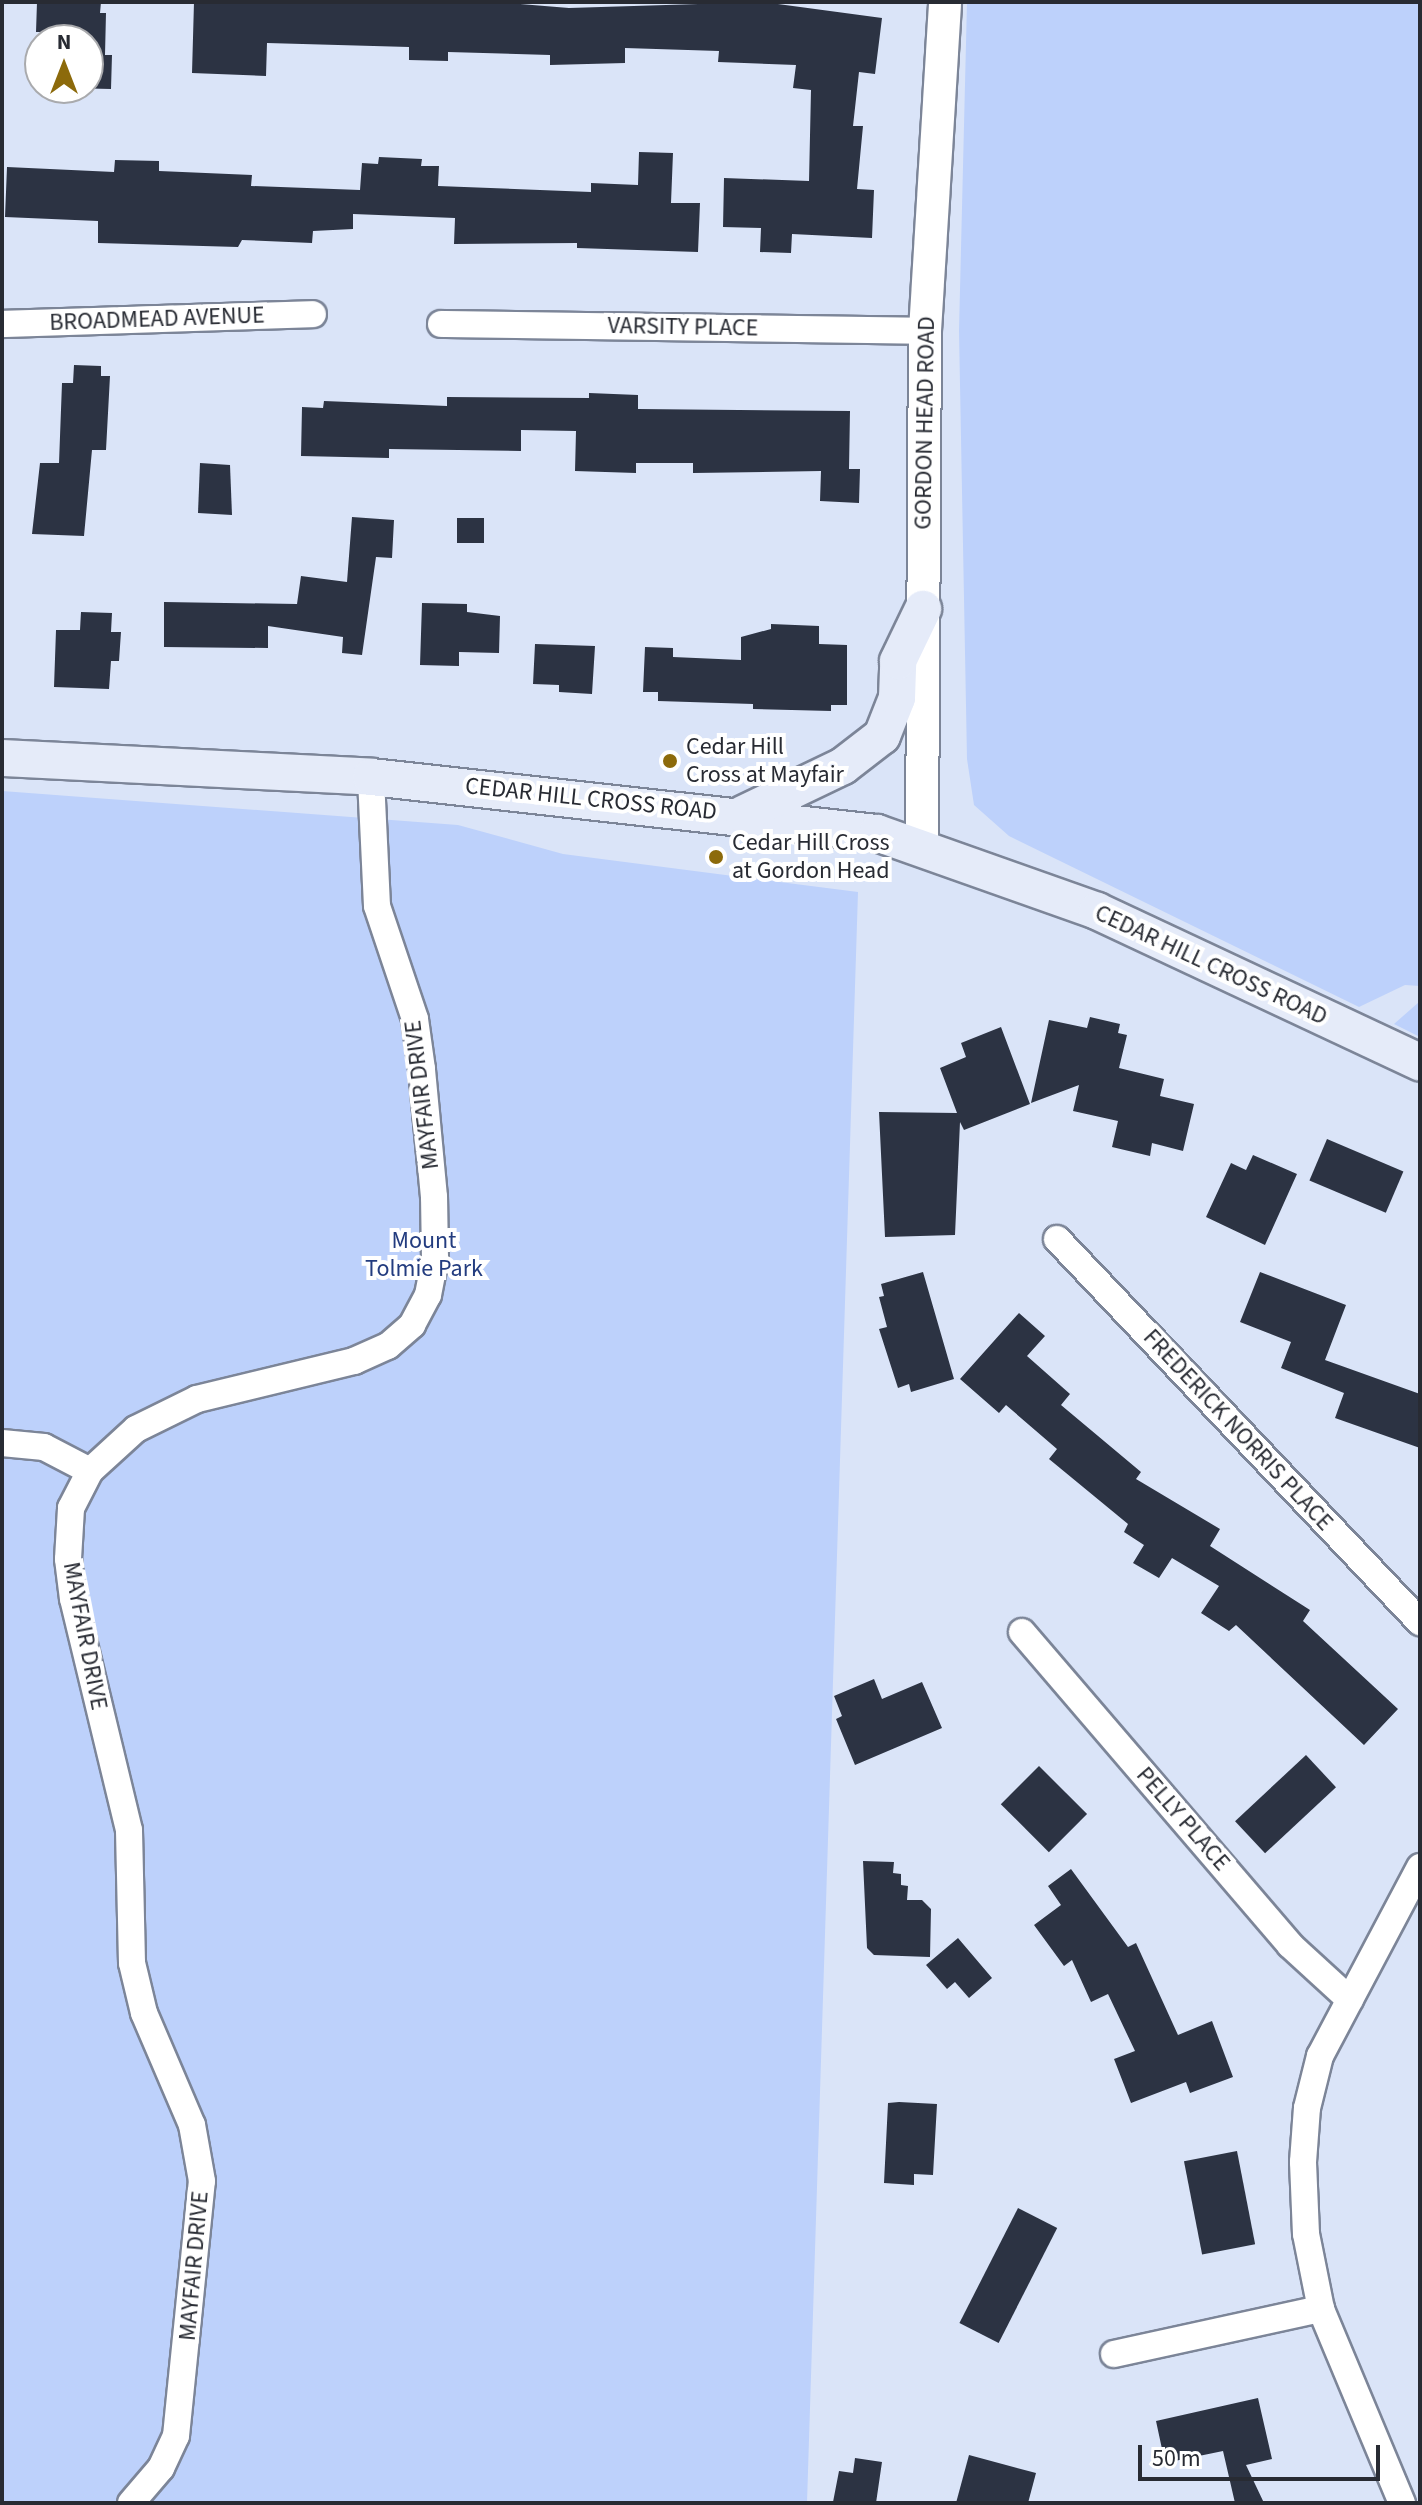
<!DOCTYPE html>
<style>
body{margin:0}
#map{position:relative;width:1422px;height:2505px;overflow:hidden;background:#dae4f8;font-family:"Source Sans 3",sans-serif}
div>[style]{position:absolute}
.green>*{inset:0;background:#bdd1fb}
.building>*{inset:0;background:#2c3343;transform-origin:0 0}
.roads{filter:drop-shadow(2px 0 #7c8598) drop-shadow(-2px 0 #7c8598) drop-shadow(0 2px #7c8598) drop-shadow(0 -2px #7c8598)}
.minor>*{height:26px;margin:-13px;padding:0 13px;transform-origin:13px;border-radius:13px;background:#fff}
.tertiary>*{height:32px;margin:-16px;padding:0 16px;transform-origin:16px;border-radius:16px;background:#fff}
.secondary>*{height:36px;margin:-18px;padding:0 18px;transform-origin:18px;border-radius:18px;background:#e5ebf9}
.dots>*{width:22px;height:22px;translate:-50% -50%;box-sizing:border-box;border:4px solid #fff;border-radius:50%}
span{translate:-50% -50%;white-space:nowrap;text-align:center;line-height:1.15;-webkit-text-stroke:8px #fff;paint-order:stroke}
.street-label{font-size:24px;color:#282b33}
.poi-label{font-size:24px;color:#282b33}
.left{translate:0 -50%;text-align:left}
.park-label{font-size:24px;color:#233c7f}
.frame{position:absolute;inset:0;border:4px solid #282b33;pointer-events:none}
.north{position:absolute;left:24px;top:24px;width:80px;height:80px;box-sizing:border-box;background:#fff;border:2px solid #a9aaad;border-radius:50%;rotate:0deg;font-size:22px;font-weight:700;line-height:32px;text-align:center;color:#282b33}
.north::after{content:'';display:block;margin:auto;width:28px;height:36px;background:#8c6a0b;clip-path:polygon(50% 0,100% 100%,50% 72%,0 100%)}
.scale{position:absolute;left:1138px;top:2445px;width:242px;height:36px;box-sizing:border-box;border:4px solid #282b33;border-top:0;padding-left:10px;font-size:24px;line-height:28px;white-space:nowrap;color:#282b33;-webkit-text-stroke:6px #fff;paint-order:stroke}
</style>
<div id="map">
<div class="green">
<div style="clip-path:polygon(967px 2px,1420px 2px,1420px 986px,1405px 985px,1359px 1007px,1009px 836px,974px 805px,967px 759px,959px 331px)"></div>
<div style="clip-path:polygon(2px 791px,458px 825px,563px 854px,858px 892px,807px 2503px,2px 2503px)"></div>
<div style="clip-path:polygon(1419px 1002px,1420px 1003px,1420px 1037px,1394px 1024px)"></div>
</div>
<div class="building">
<div style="clip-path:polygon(37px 2px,101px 2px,100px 13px,106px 13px,105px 55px,112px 55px,111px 89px,69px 88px,88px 88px,88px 40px,44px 40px,45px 32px,36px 32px)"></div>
<div style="clip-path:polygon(194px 2px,494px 2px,569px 8px,763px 2px,882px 18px,875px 74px,859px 72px,853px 126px,863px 126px,857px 189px,874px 190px,872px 238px,792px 234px,791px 253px,760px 252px,761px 228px,723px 227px,724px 178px,809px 181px,811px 90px,793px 88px,796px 65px,718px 62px,719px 51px,625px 48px,625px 63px,550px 65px,550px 55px,448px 52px,448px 61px,409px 60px,409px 47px,267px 43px,266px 76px,192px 73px)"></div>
<div style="clip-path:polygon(639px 152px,673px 153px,671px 203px,700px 203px,698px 252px,577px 248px,577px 243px,454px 244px,455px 218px,353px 214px,353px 229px,313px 231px,312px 243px,242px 240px,238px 247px,98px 243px,98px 221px,5px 217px,7px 167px,114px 172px,115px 160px,159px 161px,159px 171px,252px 175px,251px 186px,360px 190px,362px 163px,378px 164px,379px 157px,422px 159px,421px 166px,439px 166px,438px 186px,591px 192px,591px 183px,638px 185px)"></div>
<div style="clip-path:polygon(74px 365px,101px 366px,101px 376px,110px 376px,106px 450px,92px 450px,84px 536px,32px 534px,40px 463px,59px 463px,62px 383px,73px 383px)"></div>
<div style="clip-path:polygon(589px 393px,638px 395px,638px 409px,850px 411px,849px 469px,860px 469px,859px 503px,820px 501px,821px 471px,693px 473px,693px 463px,636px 463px,636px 473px,575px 471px,576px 431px,521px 430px,521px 451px,389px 449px,389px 458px,301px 456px,302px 407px,323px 408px,324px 401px,447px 406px,447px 397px,589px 398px)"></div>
<div style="clip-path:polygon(200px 463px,230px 465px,232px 515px,198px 513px)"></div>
<div style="clip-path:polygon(352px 517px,394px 520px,392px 558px,376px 557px,362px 655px,342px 653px,343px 637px,268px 626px,268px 648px,164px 647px,164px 602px,297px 604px,301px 576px,347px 582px)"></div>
<div style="left:457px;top:518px;width:27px;height:25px"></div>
<div style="clip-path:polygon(422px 603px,467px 604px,467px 612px,500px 616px,499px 653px,459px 652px,459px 666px,420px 665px)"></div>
<div style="clip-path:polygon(81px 612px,112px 613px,111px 632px,121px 632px,119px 661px,111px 661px,109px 689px,54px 687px,56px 630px,80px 630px)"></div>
<div style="clip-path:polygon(771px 624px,819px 626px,819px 644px,847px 645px,847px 705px,831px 705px,831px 711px,753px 709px,753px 704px,658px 701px,658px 692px,643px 692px,645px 647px,673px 648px,673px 657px,741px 660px,741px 637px,771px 629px)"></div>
<div style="clip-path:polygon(535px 644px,595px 646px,592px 694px,559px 692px,559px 685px,533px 684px)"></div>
<div style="clip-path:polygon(1090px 1017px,1120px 1024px,1118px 1033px,1127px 1035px,1119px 1068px,1164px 1079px,1160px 1096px,1194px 1104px,1183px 1151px,1152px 1143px,1150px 1156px,1112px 1147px,1118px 1121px,1073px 1111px,1079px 1085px,1031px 1103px,1049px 1020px,1087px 1028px)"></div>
<div style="clip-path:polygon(1001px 1027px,1030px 1104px,964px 1130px,960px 1122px,955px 1235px,885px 1237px,879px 1112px,957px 1113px,940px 1068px,966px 1057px,961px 1043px)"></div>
<div style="left:1327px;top:1139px;width:83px;height:45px;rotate:23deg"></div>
<div style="clip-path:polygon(1253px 1155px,1297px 1174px,1265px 1245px,1206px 1217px,1231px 1163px,1246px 1170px)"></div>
<div style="clip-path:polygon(923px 1272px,954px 1379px,911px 1392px,909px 1384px,898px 1388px,879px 1329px,887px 1327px,879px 1297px,884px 1296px,881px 1284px)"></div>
<div style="clip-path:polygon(1260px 1272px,1346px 1305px,1325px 1360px,1420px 1394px,1420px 1448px,1335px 1418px,1344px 1393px,1281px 1368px,1291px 1342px,1240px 1322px)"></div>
<div style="clip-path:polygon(1019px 1313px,1045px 1336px,1027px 1356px,1070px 1394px,1061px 1405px,1141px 1472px,1136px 1479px,1220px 1529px,1210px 1546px,1310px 1610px,1303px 1621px,1398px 1709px,1364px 1745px,1236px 1625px,1229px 1631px,1201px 1613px,1219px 1586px,1172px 1558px,1159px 1578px,1133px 1563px,1144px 1545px,1124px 1532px,1128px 1524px,1049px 1459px,1057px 1449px,1006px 1405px,999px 1413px,960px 1379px)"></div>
<div style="clip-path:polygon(874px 1679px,882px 1699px,922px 1682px,942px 1728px,855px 1765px,836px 1719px,842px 1716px,834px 1696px)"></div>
<div style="left:1306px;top:1755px;width:44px;height:97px;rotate:47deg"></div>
<div style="left:1039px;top:1766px;width:68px;height:54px;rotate:45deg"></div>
<div style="clip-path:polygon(863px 1861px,894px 1862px,893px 1873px,901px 1874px,901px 1885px,908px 1886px,907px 1900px,922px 1900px,931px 1909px,930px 1957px,874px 1955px,867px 1948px)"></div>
<div style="clip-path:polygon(1071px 1869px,1128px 1947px,1136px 1943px,1178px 2035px,1212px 2021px,1233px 2077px,1190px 2093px,1186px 2082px,1131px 2103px,1114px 2059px,1135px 2051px,1108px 1994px,1091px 2002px,1072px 1960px,1064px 1966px,1034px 1925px,1061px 1905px,1048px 1886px)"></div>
<div style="clip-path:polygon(958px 1938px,992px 1978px,969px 1998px,955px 1982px,947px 1989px,926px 1965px)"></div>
<div style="clip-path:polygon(899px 2102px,937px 2104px,933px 2175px,914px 2174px,914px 2185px,884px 2183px,888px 2103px)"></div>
<div style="left:1237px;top:2151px;width:95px;height:54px;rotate:79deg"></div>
<div style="left:1018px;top:2208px;width:44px;height:129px;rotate:27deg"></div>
<div style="clip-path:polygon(1258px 2398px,1272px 2459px,1246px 2465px,1264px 2503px,1235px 2503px,1223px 2451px,1165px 2463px,1156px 2421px)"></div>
<div style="clip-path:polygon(969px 2455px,1036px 2473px,1028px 2503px,956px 2503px)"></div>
<div style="clip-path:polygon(855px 2458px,882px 2462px,876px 2503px,833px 2502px,839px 2471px,853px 2473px)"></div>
</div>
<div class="roads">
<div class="minor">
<div style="left:2px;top:324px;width:311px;rotate:-1.8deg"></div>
<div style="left:441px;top:324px;width:484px;rotate:0.8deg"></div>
<div style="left:1057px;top:1239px;width:528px;rotate:46.54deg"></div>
<div style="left:2px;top:1443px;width:42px;rotate:5.4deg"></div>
<div style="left:44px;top:1447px;width:52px;rotate:27.6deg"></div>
<div style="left:1022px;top:1632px;width:412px;rotate:49.4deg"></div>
<div style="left:1290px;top:1945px;width:81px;rotate:42.5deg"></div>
<div style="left:1114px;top:2354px;width:212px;rotate:-12.3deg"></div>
<div style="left:131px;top:2503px;width:46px;rotate:-49.4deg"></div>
<div style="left:161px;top:2468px;width:35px;rotate:-65deg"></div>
<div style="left:176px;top:2436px;width:256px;rotate:-84.2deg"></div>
<div style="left:202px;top:2181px;width:57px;rotate:-100.1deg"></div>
<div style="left:192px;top:2125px;width:122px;rotate:-113.2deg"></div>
<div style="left:144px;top:2013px;width:51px;rotate:-103.5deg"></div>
<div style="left:132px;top:1963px;width:133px;rotate:-91.3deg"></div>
<div style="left:129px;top:1830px;width:238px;rotate:-103.6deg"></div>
<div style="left:73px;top:1599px;width:40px;rotate:-97.1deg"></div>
<div style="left:68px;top:1559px;width:51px;rotate:-86.6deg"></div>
<div style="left:71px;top:1508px;width:42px;rotate:-62.8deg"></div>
<div style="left:90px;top:1471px;width:62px;rotate:-42.4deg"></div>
<div style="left:136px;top:1429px;width:68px;rotate:-26.2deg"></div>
<div style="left:197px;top:1399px;width:162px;rotate:-13.6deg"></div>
<div style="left:354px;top:1361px;width:37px;rotate:-24deg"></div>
<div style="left:388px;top:1346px;width:32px;rotate:-41deg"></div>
<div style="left:412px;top:1325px;width:34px;rotate:-62deg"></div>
<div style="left:428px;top:1295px;width:37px;rotate:-79deg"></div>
<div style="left:435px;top:1259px;width:62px;rotate:-90.9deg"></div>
<div style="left:434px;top:1197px;width:129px;rotate:-95.4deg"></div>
<div style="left:422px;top:1069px;width:50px;rotate:-98deg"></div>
<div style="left:415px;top:1019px;width:119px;rotate:-108.6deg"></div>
<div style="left:377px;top:906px;width:129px;rotate:-92.7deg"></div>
<div style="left:1402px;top:2503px;width:210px;rotate:-112.7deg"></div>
<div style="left:1321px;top:2309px;width:76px;rotate:-101.3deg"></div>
<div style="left:1306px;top:2234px;width:72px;rotate:-92.4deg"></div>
<div style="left:1303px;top:2162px;width:54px;rotate:-85.8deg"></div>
<div style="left:1307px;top:2108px;width:54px;rotate:-76deg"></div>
<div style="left:1320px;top:2056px;width:214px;rotate:-62.1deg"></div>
</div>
<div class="tertiary">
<div style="left:922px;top:845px;width:514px;rotate:-89.67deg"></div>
<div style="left:925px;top:331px;width:330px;rotate:-86.5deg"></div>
</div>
<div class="secondary">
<div style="left:2px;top:758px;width:369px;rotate:2.9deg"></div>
<div style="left:371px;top:777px;width:509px;rotate:6.32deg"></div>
<div style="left:877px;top:833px;width:233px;rotate:19.5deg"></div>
<div style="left:1097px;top:911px;width:357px;rotate:25.1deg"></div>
<div style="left:743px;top:814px;width:111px;rotate:-25.6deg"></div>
<div style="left:843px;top:766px;width:49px;rotate:-37.6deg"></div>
<div style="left:882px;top:736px;width:41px;rotate:-68.5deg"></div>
<div style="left:897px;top:698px;width:37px;rotate:-88deg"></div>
<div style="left:898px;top:661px;width:58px;rotate:-64.3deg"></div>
</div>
</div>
<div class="dots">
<div style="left:670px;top:761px;background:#8c6a0b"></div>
<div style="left:716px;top:857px;background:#8c6a0b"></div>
</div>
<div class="street-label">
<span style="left:157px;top:319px;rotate:-2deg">BROADMEAD AVENUE</span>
<span style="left:683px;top:327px;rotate:1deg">VARSITY PLACE</span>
<span style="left:925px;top:423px;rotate:-89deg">GORDON HEAD ROAD</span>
<span style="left:591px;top:799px;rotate:6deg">CEDAR HILL CROSS ROAD</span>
<span style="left:1211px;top:965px;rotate:25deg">CEDAR HILL CROSS ROAD</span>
<span style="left:422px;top:1095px;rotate:-97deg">MAYFAIR DRIVE</span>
<span style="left:1238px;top:1430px;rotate:47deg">FREDERICK NORRIS PLACE</span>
<span style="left:85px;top:1636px;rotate:79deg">MAYFAIR DRIVE</span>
<span style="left:1183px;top:1819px;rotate:49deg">PELLY PLACE</span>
<span style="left:194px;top:2266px;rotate:-85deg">MAYFAIR DRIVE</span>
</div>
<div class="poi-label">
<span class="left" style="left:686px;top:761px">Cedar Hill<br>Cross at Mayfair</span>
<span class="left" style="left:732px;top:857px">Cedar Hill Cross<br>at Gordon Head</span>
</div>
<div class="park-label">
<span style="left:424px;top:1255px">Mount<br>Tolmie Park</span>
</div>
<div class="frame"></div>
<div class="north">N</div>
<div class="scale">50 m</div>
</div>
